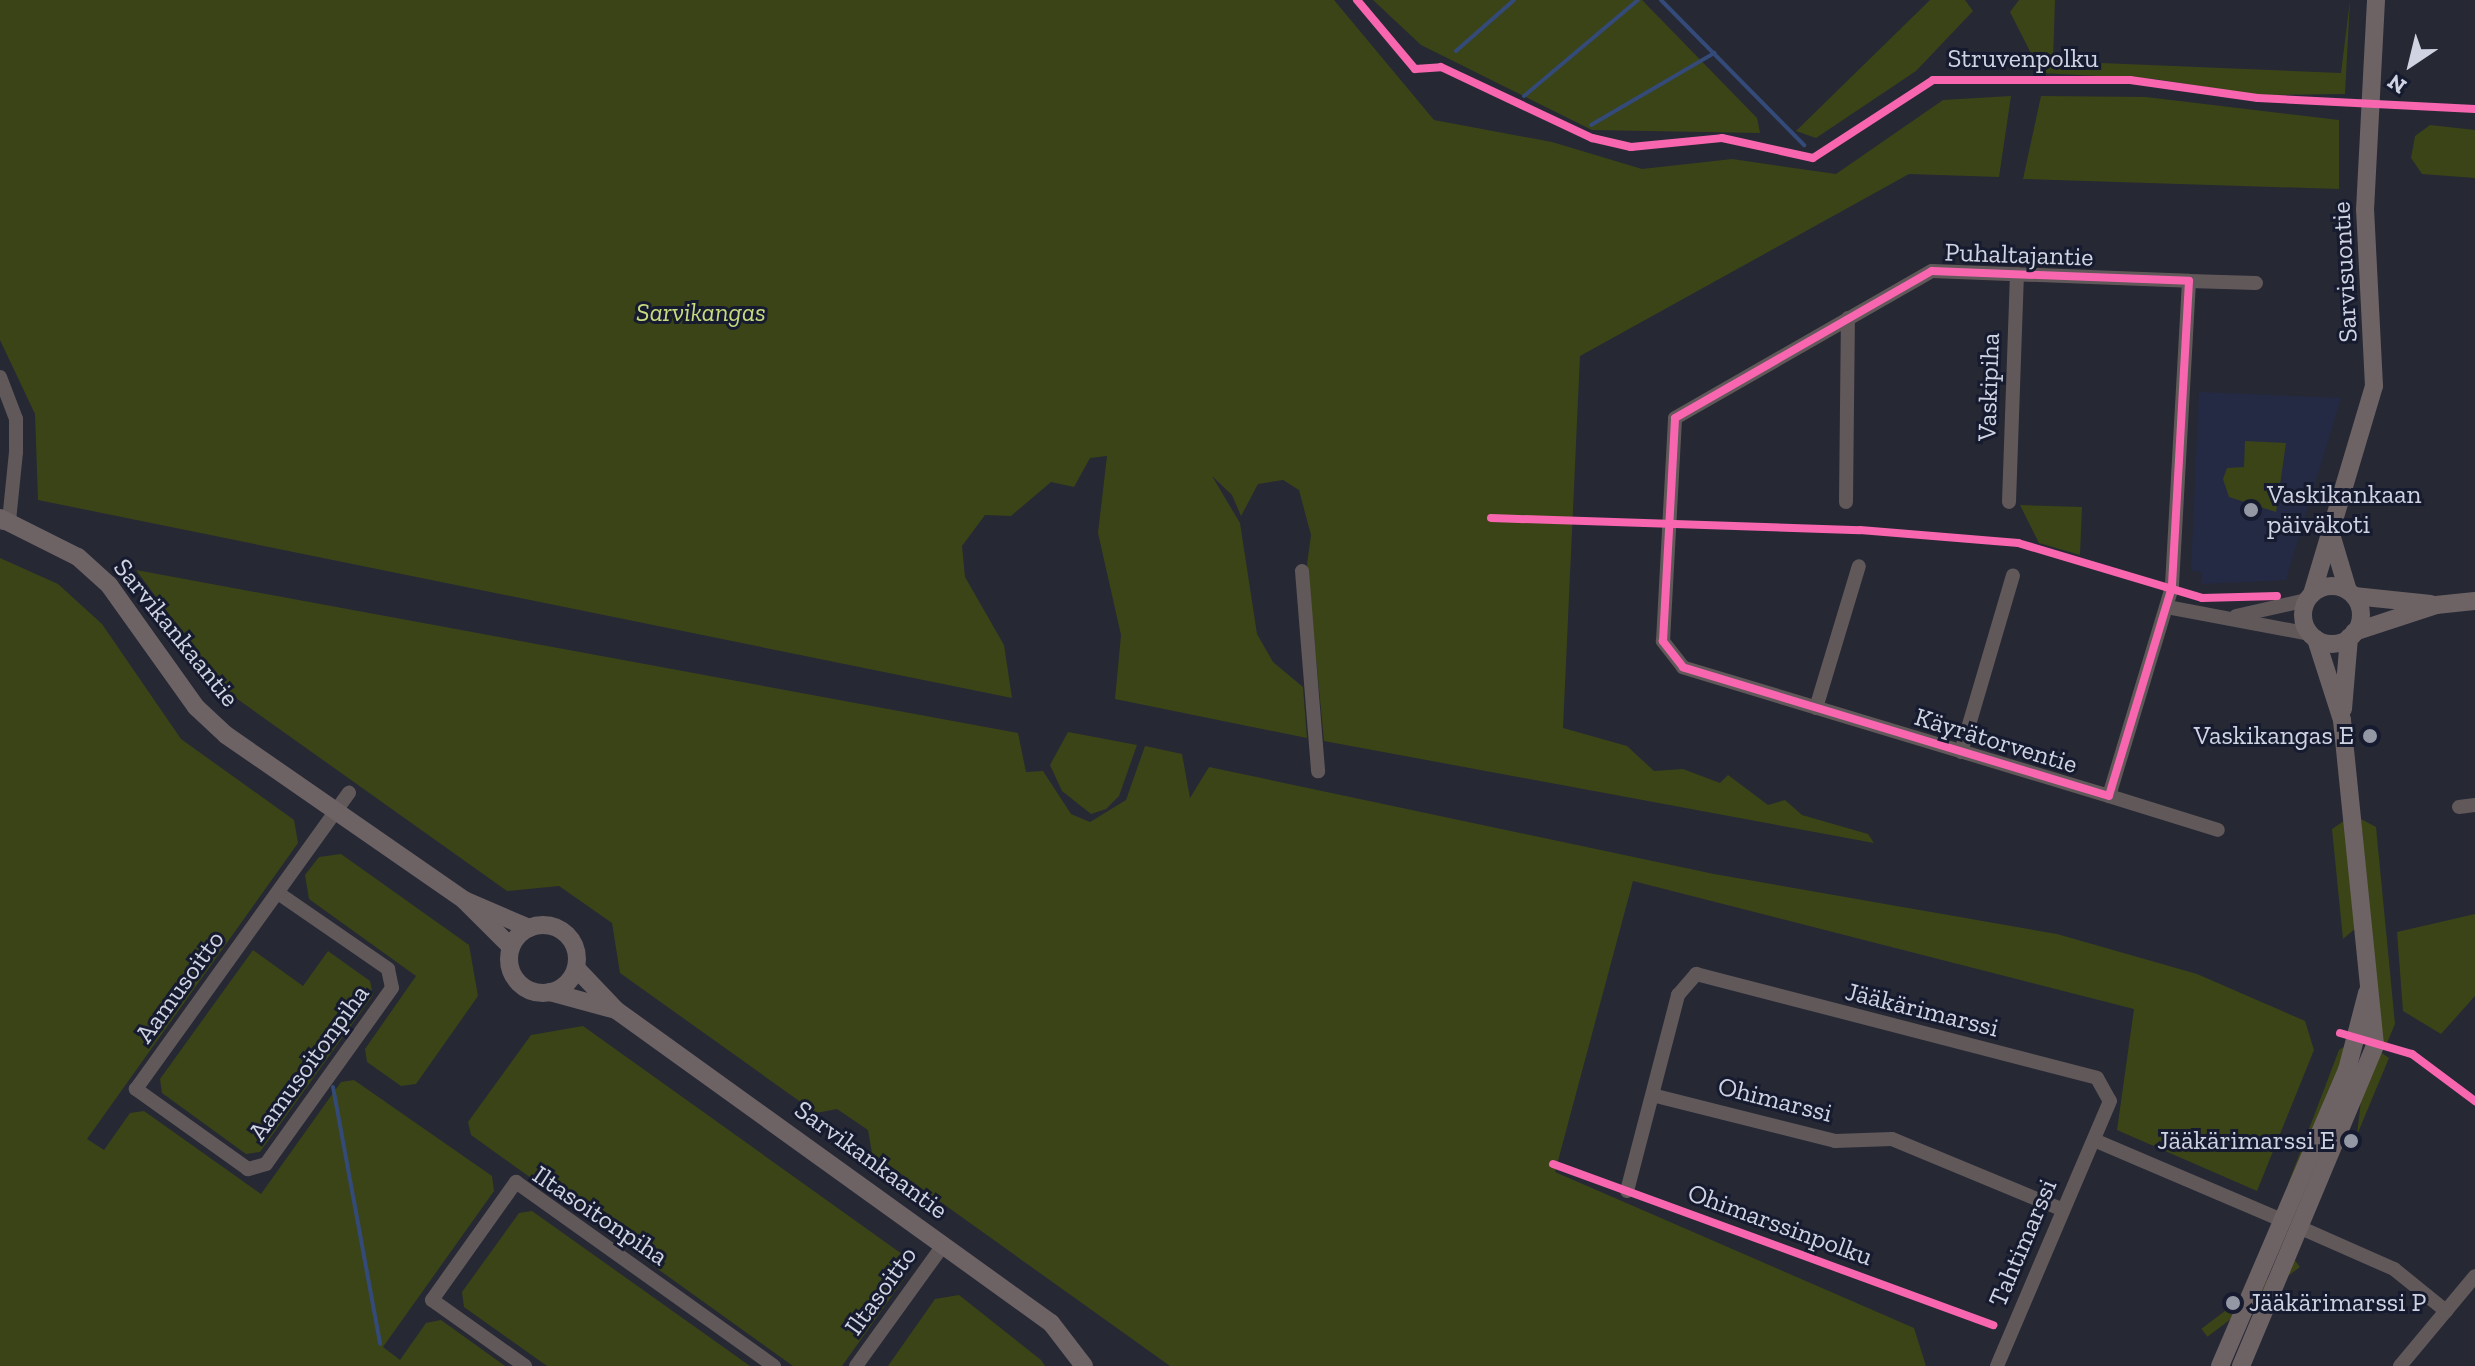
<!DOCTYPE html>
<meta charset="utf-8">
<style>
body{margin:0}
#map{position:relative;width:2475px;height:1366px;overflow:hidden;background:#262834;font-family:"Zilla Slab",serif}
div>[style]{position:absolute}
.built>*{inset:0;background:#252a44}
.green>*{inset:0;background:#3b4417;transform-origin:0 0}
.stream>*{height:4px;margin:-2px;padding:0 2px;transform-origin:2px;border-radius:2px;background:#344a79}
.street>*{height:14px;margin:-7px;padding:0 7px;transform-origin:7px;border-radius:7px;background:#61585a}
.secondary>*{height:18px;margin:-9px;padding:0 9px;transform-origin:9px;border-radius:9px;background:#6d6365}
.secondary>.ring{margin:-9px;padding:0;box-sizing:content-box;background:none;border:18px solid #6d6365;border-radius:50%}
.cycleway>*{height:8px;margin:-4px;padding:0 4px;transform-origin:4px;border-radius:4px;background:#f766af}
.dots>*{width:22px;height:22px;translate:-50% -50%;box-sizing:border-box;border:4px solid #171b30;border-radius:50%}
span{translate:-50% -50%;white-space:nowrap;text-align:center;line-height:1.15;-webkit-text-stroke:6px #171b30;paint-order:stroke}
.street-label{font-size:26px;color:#d0d4e2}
.park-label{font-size:26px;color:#c7db7e;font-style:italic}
.poi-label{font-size:26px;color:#d0d4e2}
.left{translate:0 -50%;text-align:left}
.right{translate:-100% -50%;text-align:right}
.north{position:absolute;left:2371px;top:24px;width:80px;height:80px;-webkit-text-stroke:6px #171b30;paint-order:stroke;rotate:215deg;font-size:22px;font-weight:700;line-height:32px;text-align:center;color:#d0d4e2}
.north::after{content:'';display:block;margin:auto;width:28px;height:36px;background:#d0d4e2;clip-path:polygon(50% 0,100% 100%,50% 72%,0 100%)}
</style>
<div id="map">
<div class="built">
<div style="clip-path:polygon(2199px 392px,2341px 398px,2286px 580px,2201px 584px,2202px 572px,2191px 571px)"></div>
</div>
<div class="green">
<div style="clip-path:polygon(0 0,1334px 0,1434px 120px,1552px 142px,1642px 169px,1732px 159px,1836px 174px,1943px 100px,2011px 96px,1999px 177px,1909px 174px,1580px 356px,1563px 728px,1627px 746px,1654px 771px,1683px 769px,1720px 783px,1728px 775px,1768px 805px,1785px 800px,1802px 815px,1868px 834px,1874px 843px,1324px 741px,1307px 564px,1311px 535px,1299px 490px,1283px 480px,1258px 484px,1241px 516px,1232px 495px,1212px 476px,1240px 523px,1257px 634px,1273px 662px,1303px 687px,1307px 738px,1115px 699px,1121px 635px,1098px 533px,1107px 456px,1090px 458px,1074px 487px,1051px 482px,1011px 516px,985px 515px,962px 546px,965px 577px,1004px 645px,1012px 698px,38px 500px,35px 414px,0 340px)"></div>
<div style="clip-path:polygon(1373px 0,1642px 0,1757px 118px,1760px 133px,1592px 130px,1421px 45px)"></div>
<div style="clip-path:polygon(1930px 0,1965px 0,1973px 11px,1916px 71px,1816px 138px,1796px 131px)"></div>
<div style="clip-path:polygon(2019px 0,2055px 0,2053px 61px,2341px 73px,2350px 0,2345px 94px,2258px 95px,2155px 79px,2041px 73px,2010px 12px)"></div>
<div style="clip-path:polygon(2041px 96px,2146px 97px,2339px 120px,2339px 189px,2023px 179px)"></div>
<div style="clip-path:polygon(2430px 125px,2475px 130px,2475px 178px,2422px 174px,2411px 158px,2415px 136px)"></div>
<div style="clip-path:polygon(2245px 441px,2286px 443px,2276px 512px,2229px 497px,2223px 479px,2227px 468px,2244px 467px)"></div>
<div style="clip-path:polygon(2020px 505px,2082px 507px,2080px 555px,2039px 543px)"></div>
<div style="clip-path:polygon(0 558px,58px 584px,102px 624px,181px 739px,294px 820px,298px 843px,87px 1139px,104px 1150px,130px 1113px,144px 1111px,261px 1194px,341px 1082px,354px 1080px,492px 1176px,494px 1191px,383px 1347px,400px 1360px,426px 1323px,441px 1320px,505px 1366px,0 1366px)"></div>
<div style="clip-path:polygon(136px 570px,1018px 733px,1026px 772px,1043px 771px,1071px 814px,1090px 822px,1126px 800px,1145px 746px,1182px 754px,1190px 798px,1209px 767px,1714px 874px,2057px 934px,2197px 974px,2305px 1021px,2314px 1050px,2257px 1191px,2117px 1130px,2134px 1009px,1633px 881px,1555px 1172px,1914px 1328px,1926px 1366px,1170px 1366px,872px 1153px,868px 1130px,837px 1109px,816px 1113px,620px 973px,612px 923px,559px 886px,507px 891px,226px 691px)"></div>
<div style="clip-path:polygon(1068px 732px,1137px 745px,1119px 796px,1106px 809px,1091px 814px,1062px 791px,1050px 765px)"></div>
<div style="clip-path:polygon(2361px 819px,2376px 827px,2395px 1024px,2387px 1043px,2381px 1041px)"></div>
<div style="clip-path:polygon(2344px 821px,2356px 928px,2343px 939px,2332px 829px)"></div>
<div style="clip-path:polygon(341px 854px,469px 945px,478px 996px,416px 1084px,401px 1086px,367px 1062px,365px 1049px,416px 976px,309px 899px,305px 875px,319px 857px)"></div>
<div style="clip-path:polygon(2475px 914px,2475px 996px,2441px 1034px,2403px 1011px,2397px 932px)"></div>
<div style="clip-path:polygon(253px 950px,303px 986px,328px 951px,370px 981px,373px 995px,260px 1152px,246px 1154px,162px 1093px,160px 1079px)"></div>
<div style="clip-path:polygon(583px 1026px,902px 1254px,906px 1276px,842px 1366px,793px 1366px,471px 1135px,468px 1122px,531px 1035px)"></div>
<div style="clip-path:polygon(2350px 1043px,2292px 1186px,2288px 1184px,2339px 1050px)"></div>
<div style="clip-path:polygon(2379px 1051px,2389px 1058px,2357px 1135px,2361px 1100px)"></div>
<div style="clip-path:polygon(532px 1211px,750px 1366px,547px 1366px,464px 1307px,462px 1292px,519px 1213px)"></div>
<div style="left:2294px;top:1259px;width:10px;height:116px;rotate:53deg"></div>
<div style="clip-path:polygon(959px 1295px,1041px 1360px,1045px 1366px,888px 1366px,935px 1299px)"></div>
</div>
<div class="stream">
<div style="left:1661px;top:0;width:204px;rotate:45.4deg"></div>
<div style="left:1456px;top:51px;width:77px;rotate:-41.3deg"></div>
<div style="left:1524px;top:96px;width:149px;rotate:-40.1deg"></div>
<div style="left:1591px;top:125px;width:143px;rotate:-30.3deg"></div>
<div style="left:333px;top:1087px;width:261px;rotate:79.6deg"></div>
</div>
<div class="street">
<div style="left:1932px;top:271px;width:257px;rotate:2.2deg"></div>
<div style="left:2189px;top:281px;width:306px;rotate:93.2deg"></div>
<div style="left:2172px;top:587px;width:218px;rotate:106.8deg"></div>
<div style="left:2109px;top:796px;width:445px;rotate:-163.2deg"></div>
<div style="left:1683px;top:667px;width:33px;rotate:-128deg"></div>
<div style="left:1663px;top:641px;width:223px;rotate:-86.9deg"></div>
<div style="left:1675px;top:418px;width:296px;rotate:-29.8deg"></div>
<div style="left:2189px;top:281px;width:67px;rotate:1.7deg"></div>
<div style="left:0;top:377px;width:45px;rotate:69.1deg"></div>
<div style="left:16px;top:419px;width:33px;rotate:90deg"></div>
<div style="left:16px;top:452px;width:69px;rotate:95.8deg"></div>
<div style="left:9px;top:521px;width:7px;rotate:164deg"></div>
<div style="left:1846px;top:502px;width:184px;rotate:-89.4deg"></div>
<div style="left:2009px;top:502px;width:228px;rotate:-88deg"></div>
<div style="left:1302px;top:571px;width:201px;rotate:85.4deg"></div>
<div style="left:2167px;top:607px;width:146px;rotate:10.7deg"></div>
<div style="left:2236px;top:616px;width:73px;rotate:-12.7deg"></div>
<div style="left:1816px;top:708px;width:148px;rotate:-73.2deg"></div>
<div style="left:1961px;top:752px;width:184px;rotate:-73.6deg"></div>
<div style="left:2109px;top:796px;width:114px;rotate:17.3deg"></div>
<div style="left:2459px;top:807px;width:16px;rotate:-7deg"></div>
<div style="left:278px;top:893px;width:134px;rotate:34.6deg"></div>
<div style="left:388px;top:969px;width:19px;rotate:78deg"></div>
<div style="left:392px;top:988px;width:216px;rotate:125.6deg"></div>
<div style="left:266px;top:1164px;width:19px;rotate:164deg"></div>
<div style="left:248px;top:1169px;width:138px;rotate:-144.5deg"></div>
<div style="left:136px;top:1089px;width:365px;rotate:-54.3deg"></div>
<div style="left:1656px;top:1096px;width:185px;rotate:14.1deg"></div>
<div style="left:1835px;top:1141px;width:57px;rotate:-2deg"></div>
<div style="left:1892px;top:1139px;width:183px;rotate:22.5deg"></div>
<div style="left:2094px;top:1140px;width:204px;rotate:23.1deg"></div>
<div style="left:1627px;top:1191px;width:203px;rotate:-75.4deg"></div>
<div style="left:1678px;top:995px;width:28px;rotate:-49deg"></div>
<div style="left:1696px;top:974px;width:414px;rotate:14.5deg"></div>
<div style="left:2097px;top:1078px;width:26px;rotate:61deg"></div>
<div style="left:2110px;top:1101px;width:288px;rotate:113.1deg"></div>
<div style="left:2301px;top:1228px;width:102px;rotate:23.8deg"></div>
<div style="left:2394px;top:1269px;width:67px;rotate:38.9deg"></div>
<div style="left:525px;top:1366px;width:114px;rotate:-144.6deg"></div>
<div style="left:432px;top:1300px;width:145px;rotate:-54.6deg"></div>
<div style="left:516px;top:1182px;width:317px;rotate:35.5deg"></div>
<div style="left:856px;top:1366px;width:150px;rotate:-54.2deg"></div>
<div style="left:2400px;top:1366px;width:117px;rotate:-50.2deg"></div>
</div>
<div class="secondary">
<div style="left:0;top:518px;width:87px;rotate:26.6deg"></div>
<div style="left:78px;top:557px;width:42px;rotate:42.1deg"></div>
<div style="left:109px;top:585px;width:150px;rotate:54.5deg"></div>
<div style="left:196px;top:707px;width:41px;rotate:43deg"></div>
<div style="left:226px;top:735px;width:290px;rotate:34.7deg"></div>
<div style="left:2331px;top:534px;width:59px;rotate:73.4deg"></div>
<div class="ring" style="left:2303px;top:586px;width:40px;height:40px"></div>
<div style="left:2312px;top:594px;width:217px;rotate:-73.4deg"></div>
<div style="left:2374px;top:386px;width:176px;rotate:-92.9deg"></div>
<div style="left:2365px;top:210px;width:210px;rotate:-87deg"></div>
<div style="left:2354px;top:596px;width:77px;rotate:5.9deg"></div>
<div style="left:2354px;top:632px;width:86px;rotate:-18.2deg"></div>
<div style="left:2436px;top:605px;width:39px;rotate:-6deg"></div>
<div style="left:2343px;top:709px;width:72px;rotate:-85.2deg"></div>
<div class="ring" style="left:509px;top:925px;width:50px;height:50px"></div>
<div style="left:511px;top:947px;width:66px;rotate:-135deg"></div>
<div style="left:464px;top:900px;width:71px;rotate:23.3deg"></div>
<div style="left:550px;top:992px;width:68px;rotate:15.3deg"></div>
<div style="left:616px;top:1010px;width:58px;rotate:-133.6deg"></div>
<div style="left:616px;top:1010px;width:536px;rotate:35.74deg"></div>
<div style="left:1051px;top:1323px;width:54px;rotate:52.5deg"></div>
<div style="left:2220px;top:1366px;width:322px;rotate:-66.8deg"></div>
<div style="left:2347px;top:1070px;width:80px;rotate:-75.4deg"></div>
<div style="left:2241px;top:1366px;width:348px;rotate:-67.3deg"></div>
<div style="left:2375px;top:1045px;width:327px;rotate:-95.8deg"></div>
<div style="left:2342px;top:720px;width:85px;rotate:-107.8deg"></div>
</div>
<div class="cycleway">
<div style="left:1357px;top:0;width:90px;rotate:50deg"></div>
<div style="left:1415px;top:69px;width:26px;rotate:-4deg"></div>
<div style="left:1441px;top:67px;width:167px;rotate:25.2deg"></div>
<div style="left:1592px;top:138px;width:40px;rotate:13deg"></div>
<div style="left:1631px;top:147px;width:91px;rotate:-5.6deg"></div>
<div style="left:1722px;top:138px;width:93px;rotate:12.4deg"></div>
<div style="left:1813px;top:158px;width:143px;rotate:-33deg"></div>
<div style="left:1933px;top:80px;width:197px"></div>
<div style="left:2130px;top:80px;width:129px;rotate:8deg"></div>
<div style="left:2258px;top:98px;width:217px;rotate:2.9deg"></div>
<div style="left:1932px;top:271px;width:257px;rotate:2.2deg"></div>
<div style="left:2189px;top:281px;width:306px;rotate:93.2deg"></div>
<div style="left:2172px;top:587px;width:218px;rotate:106.8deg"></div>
<div style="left:2109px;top:796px;width:445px;rotate:-163.2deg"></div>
<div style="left:1683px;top:667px;width:33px;rotate:-128deg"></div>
<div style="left:1663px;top:641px;width:223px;rotate:-86.9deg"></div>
<div style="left:1675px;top:418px;width:296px;rotate:-29.8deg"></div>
<div style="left:1491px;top:518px;width:369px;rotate:1.9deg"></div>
<div style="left:1860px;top:530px;width:159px;rotate:4.7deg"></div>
<div style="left:2018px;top:543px;width:192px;rotate:16.6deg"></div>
<div style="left:2202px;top:598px;width:75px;rotate:-1.5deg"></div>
<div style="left:2340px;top:1033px;width:75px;rotate:16.3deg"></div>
<div style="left:2412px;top:1054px;width:79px;rotate:36.7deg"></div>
<div style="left:1553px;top:1164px;width:469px;rotate:20.1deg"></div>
</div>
<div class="dots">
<div style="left:2251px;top:510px;background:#9498a5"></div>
<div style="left:2370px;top:736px;background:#9498a5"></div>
<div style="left:2351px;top:1141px;background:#9498a5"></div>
<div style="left:2233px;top:1303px;background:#9498a5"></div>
</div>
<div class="street-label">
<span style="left:2023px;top:59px">Struvenpolku</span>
<span style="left:2019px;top:255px;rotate:2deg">Puhaltajantie</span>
<span style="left:2345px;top:272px;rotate:-93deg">Sarvisuontie</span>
<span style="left:1989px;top:387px;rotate:-88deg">Vaskipiha</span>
<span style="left:176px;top:633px;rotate:51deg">Sarvikankaantie</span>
<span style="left:1996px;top:741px;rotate:17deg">Käyrätorventie</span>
<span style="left:180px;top:987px;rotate:-54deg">Aamusoitto</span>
<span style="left:1922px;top:1010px;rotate:14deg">Jääkärimarssi</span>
<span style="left:309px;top:1063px;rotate:-54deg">Aamusoitonpiha</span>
<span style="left:1775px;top:1100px;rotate:14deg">Ohimarssi</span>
<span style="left:871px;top:1160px;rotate:36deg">Sarvikankaantie</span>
<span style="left:600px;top:1216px;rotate:34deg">Iltasoitonpiha</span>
<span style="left:1780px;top:1225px;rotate:20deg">Ohimarssinpolku</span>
<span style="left:2023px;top:1243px;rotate:-67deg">Tahtimarssi</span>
<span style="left:881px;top:1291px;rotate:-54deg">Iltasoitto</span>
</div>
<div class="park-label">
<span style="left:701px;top:313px">Sarvikangas</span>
</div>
<div class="poi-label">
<span class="left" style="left:2267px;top:510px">Vaskikankaan<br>päiväkoti</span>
<span class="right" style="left:2354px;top:736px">Vaskikangas E</span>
<span class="right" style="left:2335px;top:1141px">Jääkärimarssi E</span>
<span class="left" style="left:2249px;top:1303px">Jääkärimarssi P</span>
</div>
<div class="north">N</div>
</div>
